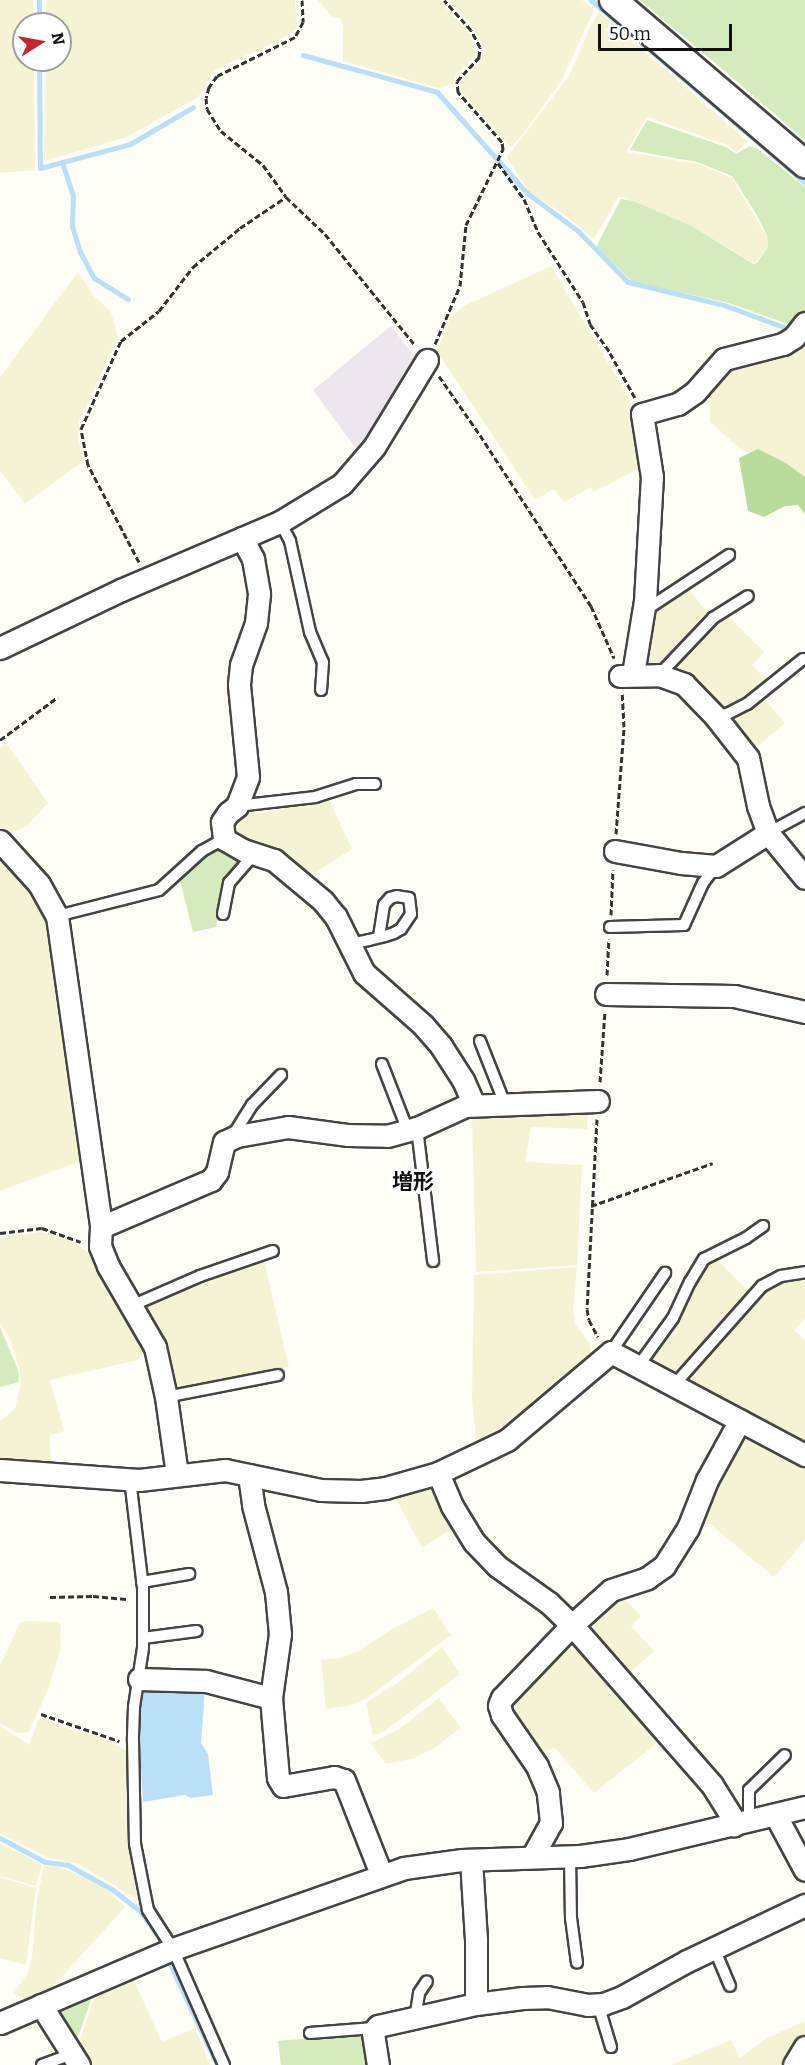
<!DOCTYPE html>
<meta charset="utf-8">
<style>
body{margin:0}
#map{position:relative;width:805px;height:2065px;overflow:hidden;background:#fffdf5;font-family:Bitter,"Noto Sans JP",serif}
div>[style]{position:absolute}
.industrial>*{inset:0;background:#eee6ef}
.farmland>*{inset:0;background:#f6f3d4}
.green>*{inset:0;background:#d5ebbd}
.forest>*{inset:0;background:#b9dc9c}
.water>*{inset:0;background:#b9e0f7}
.stream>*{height:5px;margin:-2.5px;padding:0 2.5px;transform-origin:2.5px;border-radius:2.5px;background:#b9e0f7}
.path>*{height:3px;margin-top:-1.5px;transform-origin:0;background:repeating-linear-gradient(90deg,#333 0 6px,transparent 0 9px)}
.roads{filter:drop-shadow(2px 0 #444) drop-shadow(-2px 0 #444) drop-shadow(0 2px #444) drop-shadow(0 -2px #444)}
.service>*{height:10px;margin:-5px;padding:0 5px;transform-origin:5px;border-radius:5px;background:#fff}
.minor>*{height:21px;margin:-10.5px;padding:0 10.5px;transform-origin:10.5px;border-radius:10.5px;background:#fff}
.tertiary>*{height:26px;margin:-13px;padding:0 13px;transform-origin:13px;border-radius:13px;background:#fff}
span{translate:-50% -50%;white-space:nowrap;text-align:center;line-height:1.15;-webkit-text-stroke:6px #fff;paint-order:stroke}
.quarter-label{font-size:21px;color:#111;font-weight:700}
.north{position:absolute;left:12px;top:12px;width:60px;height:60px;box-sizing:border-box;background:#fff;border:2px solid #a0a0a0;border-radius:50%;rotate:79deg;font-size:16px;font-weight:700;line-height:24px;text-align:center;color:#111}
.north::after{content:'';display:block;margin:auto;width:21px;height:27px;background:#c4262e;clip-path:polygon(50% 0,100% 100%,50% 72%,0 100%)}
.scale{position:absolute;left:598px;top:24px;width:134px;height:27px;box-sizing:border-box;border:3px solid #111;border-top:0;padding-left:8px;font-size:18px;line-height:21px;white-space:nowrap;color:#111;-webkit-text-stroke:4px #fff;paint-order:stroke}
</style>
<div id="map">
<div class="industrial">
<div style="clip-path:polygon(391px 326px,415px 357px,411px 370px,363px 449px,357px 450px,313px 390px)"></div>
</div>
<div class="farmland">
<div style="clip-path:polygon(0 0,33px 0,33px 24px,24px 24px,24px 60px,34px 60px,35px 170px,0 173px)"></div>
<div style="clip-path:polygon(46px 0,295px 0,297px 26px,294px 31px,269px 45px,215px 70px,198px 97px,127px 137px,44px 161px,46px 60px,60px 60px,60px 24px,46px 24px)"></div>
<div style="clip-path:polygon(318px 0,439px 0,470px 34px,476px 53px,455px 77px,453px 84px,439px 88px,343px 61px,343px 26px,340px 18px,331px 16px)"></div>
<div style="clip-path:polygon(449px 0,582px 0,594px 10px,561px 81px,524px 133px,511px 147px,462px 92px,460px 86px,462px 79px,480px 62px,484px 48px,475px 30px)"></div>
<div style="clip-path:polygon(599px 12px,747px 141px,737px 152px,727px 145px,647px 117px,626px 152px,699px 164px,732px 178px,766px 236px,768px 247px,756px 262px,753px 263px,692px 226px,619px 196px,594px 239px,564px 214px,530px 193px,507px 157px,569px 76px,591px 25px)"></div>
<div style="clip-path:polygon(551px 266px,630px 400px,639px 426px,645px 465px,594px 492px,591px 487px,564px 502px,554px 489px,535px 500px,437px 351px,450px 318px,464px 306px)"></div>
<div style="clip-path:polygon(78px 272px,94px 296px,111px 312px,118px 337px,79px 422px,78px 437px,84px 461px,25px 503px,0 471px,0 377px)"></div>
<div style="clip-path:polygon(799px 346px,805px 348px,805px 483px,800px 488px,740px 448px,710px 422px,711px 395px,715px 379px,728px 369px)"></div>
<div style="clip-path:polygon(688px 588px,710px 616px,665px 664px,639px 671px,648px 615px)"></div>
<div style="clip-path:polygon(725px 613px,764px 652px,752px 665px,769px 683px,729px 710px,720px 709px,670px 669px)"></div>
<div style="clip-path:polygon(763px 698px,785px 723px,759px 745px,748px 749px,724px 718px,747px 710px)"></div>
<div style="clip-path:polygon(6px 743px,48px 803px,27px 826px,5px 836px,0 830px,0 748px)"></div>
<div style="clip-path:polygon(320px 799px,329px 800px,352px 849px,306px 879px,236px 841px,229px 819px,244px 813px,263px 813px)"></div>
<div style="clip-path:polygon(0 854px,39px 899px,50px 918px,86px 1159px,0 1191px)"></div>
<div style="clip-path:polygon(588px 1111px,587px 1129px,531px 1127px,525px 1162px,582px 1165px,577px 1265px,476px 1272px,472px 1118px,489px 1114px)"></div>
<div style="clip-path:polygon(39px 1232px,60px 1236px,77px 1244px,96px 1259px,146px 1349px,138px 1360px,50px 1380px,64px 1431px,50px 1435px,51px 1467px,0 1462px,0 1421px,15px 1409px,21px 1383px,20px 1370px,10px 1339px,0 1323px,0 1238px)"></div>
<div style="clip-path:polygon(717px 1259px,750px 1293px,674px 1375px,651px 1360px,668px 1336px,704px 1267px)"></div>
<div style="clip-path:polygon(264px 1261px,289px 1367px,173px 1389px,144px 1310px,144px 1302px,207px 1278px)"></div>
<div style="clip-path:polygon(577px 1267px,573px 1311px,575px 1324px,590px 1344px,591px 1355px,543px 1397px,477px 1444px,472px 1400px,474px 1275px)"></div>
<div style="clip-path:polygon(805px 1278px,805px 1319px,794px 1330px,805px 1340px,805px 1447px,687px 1381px,686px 1378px,770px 1285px)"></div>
<div style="clip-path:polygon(745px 1430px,805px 1464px,805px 1540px,774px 1577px,699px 1515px)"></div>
<div style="clip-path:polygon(424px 1490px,436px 1492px,453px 1528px,422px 1548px,395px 1497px)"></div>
<div style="clip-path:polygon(619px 1593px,641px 1616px,631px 1626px,654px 1651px,626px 1676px,584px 1628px,596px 1620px,593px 1615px)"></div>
<div style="clip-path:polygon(433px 1608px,451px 1635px,367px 1698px,352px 1705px,326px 1709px,321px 1660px,341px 1658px,358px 1651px,389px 1631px)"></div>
<div style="clip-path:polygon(24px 1621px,58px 1622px,61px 1625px,60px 1651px,47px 1692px,29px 1732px,17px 1733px,0 1723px,0 1665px,20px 1623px)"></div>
<div style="clip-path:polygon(569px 1641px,662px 1739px,594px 1793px,554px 1747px,537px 1758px,508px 1713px,507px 1697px)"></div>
<div style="clip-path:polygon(442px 1647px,460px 1674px,389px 1728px,373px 1736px,366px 1703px,399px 1682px)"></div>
<div style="clip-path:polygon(439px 1698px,461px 1728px,434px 1748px,415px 1758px,386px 1764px,371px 1743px,399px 1729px)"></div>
<div style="clip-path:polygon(42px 1718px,74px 1731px,104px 1738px,128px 1752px,129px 1836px,137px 1899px,79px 1864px,49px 1858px,0 1833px,0 1726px,29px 1745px,39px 1719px)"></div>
<div style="clip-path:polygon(0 1843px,42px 1865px,36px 1886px,0 1876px)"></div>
<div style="clip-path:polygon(44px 1866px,58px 1867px,82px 1876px,108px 1891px,125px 1907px,48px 1992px,36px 1997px,23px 1998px,13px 1994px,27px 1974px,32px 1957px,37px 1899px)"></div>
<div style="clip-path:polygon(0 1877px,36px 1888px,26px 1965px,0 1958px)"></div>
<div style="clip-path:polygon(131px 1974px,162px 2042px,195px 2028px,210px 2065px,86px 2065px,80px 2040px,97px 1988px)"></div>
<div style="clip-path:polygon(805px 2021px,805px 2035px,788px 2065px,671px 2065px,731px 2040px,740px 2058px,767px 2038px)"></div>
</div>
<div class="green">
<div style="clip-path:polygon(640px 0,805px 0,805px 140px,727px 73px)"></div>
<div style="clip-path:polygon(647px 120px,726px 147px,736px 154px,750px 146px,758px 149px,805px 187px,805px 316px,791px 325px,729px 303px,633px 282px,596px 247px,621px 199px,633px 201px,692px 226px,753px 264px,757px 263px,768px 247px,767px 236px,758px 217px,732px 176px,697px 162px,630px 150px)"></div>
<div style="clip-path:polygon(224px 844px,245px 855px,224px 880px,216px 927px,193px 932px,179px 877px,198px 858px)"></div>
<div style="clip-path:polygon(0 1327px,18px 1370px,19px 1382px,0 1387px)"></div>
<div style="clip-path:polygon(95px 1988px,77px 2040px,76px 2049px,51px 2007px)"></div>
<div style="clip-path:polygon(352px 2034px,364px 2034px,374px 2065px,281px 2065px,278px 2041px)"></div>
</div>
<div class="forest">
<div style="clip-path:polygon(758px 449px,786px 463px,805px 477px,805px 514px,798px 505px,785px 506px,764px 517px,748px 511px,739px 458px)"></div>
</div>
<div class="water">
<div style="clip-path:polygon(152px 1687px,205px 1689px,201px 1743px,208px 1754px,213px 1795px,190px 1798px,185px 1795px,143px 1802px,139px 1732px,140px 1701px,144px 1692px)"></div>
</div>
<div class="stream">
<div style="left:39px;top:0;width:24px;rotate:90deg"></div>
<div style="left:591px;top:0;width:282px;rotate:40.5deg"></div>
<div style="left:303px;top:55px;width:139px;rotate:15.4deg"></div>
<div style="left:437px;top:92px;width:135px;rotate:48.3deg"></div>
<div style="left:527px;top:193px;width:64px;rotate:36.7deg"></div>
<div style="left:578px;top:231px;width:71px;rotate:45.6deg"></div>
<div style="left:628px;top:282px;width:99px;rotate:13.5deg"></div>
<div style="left:724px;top:305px;width:69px;rotate:20.3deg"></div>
<div style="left:39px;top:60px;width:108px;rotate:89.5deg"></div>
<div style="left:40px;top:168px;width:93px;rotate:-14.9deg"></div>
<div style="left:130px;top:144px;width:73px;rotate:-30.4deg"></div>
<div style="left:62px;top:162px;width:36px;rotate:72deg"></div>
<div style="left:73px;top:196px;width:30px;rotate:92deg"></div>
<div style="left:72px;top:226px;width:27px;rotate:73deg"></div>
<div style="left:80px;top:252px;width:30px;rotate:62deg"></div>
<div style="left:94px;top:278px;width:40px;rotate:32deg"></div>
<div style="left:0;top:1838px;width:51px;rotate:28.1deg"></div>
<div style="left:45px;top:1862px;width:23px;rotate:7deg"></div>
<div style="left:68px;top:1865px;width:51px;rotate:29.1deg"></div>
<div style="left:113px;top:1890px;width:36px;rotate:38deg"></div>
<div style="left:141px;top:1912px;width:32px;rotate:55deg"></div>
<div style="left:170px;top:1964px;width:111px;rotate:65deg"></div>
</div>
<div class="path">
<div style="left:302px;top:0;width:22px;rotate:87deg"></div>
<div style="left:303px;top:22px;width:17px;rotate:118deg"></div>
<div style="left:295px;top:37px;width:87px;rotate:153.4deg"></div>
<div style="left:217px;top:76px;width:14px;rotate:126deg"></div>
<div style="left:209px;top:87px;width:11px;rotate:105deg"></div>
<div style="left:206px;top:98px;width:11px;rotate:85deg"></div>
<div style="left:207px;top:109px;width:26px;rotate:58deg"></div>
<div style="left:221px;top:131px;width:54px;rotate:39deg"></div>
<div style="left:263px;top:165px;width:39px;rotate:54deg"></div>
<div style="left:286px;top:197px;width:54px;rotate:43.5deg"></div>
<div style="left:325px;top:234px;width:143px;rotate:51deg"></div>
<div style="left:498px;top:163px;width:44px;rotate:54.2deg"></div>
<div style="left:524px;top:199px;width:36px;rotate:67deg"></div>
<div style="left:538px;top:232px;width:83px;rotate:57.3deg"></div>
<div style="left:583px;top:302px;width:23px;rotate:72deg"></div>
<div style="left:590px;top:324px;width:35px;rotate:55deg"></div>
<div style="left:610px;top:353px;width:51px;rotate:60.9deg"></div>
<div style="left:435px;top:344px;width:63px;rotate:-66.7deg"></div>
<div style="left:460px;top:286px;width:61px;rotate:-84.4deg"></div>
<div style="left:466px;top:225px;width:85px;rotate:-64deg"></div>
<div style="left:503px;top:149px;width:7px;rotate:-98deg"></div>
<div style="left:502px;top:142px;width:67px;rotate:-131.3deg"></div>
<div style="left:458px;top:92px;width:11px;rotate:-95deg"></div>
<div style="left:457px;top:81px;width:33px;rotate:-47deg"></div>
<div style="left:479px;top:57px;width:10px;rotate:-84deg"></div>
<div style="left:480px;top:47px;width:19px;rotate:-118deg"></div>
<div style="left:471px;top:30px;width:40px;rotate:-132deg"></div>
<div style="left:439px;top:376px;width:72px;rotate:55.2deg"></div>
<div style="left:480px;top:435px;width:204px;rotate:57deg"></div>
<div style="left:591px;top:606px;width:57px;rotate:66.1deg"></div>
<div style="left:139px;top:562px;width:110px;rotate:-117.7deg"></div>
<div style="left:88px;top:465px;width:37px;rotate:-101deg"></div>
<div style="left:81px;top:429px;width:97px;rotate:-65.6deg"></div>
<div style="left:121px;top:341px;width:48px;rotate:-38.3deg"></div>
<div style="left:159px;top:311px;width:56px;rotate:-52.3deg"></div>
<div style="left:193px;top:267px;width:61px;rotate:-39.7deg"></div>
<div style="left:240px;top:228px;width:55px;rotate:-34deg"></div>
<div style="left:0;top:740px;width:72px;rotate:-36.6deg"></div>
<div style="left:616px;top:834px;width:107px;rotate:-85.7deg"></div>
<div style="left:624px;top:727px;width:33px;rotate:-93deg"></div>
<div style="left:611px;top:915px;width:45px;rotate:-87.5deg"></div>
<div style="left:607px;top:975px;width:36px;rotate:-87deg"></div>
<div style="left:600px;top:1082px;width:71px;rotate:-86deg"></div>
<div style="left:597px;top:1119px;width:190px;rotate:93deg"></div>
<div style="left:587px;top:1309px;width:11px;rotate:80deg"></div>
<div style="left:589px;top:1320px;width:19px;rotate:62deg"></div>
<div style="left:591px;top:1206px;width:129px;rotate:-19.4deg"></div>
<div style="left:0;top:1233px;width:42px;rotate:-6.8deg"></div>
<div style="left:42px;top:1228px;width:41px;rotate:19.7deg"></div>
<div style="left:50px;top:1597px;width:43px;rotate:-1.3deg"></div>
<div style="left:93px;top:1596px;width:36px;rotate:5deg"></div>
<div style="left:41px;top:1714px;width:83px;rotate:19.1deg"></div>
</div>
<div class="roads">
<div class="service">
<div style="left:280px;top:522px;width:21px;rotate:62deg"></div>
<div style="left:290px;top:541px;width:93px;rotate:77.6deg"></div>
<div style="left:310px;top:632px;width:33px;rotate:67deg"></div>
<div style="left:323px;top:662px;width:28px;rotate:94deg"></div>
<div style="left:644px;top:611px;width:102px;rotate:-33.4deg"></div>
<div style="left:659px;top:675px;width:79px;rotate:-46.5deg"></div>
<div style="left:713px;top:618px;width:41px;rotate:-32.2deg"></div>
<div style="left:715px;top:716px;width:12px;rotate:-9deg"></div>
<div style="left:727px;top:714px;width:22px;rotate:-27deg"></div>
<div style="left:747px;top:704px;width:72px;rotate:-38.8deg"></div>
<div style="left:237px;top:806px;width:79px;rotate:-6.6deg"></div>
<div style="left:315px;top:797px;width:43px;rotate:-17.6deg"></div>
<div style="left:356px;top:784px;width:19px"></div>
<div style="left:768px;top:833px;width:42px;rotate:-28.4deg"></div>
<div style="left:223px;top:914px;width:32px;rotate:-79deg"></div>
<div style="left:229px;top:883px;width:40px;rotate:-49deg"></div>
<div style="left:57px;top:916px;width:105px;rotate:-14.3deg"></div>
<div style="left:159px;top:890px;width:58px;rotate:-42.2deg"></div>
<div style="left:202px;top:851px;width:25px;rotate:-29deg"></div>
<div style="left:610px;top:927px;width:74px;rotate:-1.5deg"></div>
<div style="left:684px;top:925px;width:46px;rotate:-65.7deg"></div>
<div style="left:703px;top:883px;width:21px;rotate:-53deg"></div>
<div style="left:350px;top:944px;width:19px;rotate:-12deg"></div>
<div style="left:369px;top:940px;width:16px;rotate:-14deg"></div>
<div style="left:385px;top:936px;width:9px;rotate:-18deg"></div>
<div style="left:394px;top:933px;width:8px;rotate:-30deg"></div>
<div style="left:401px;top:929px;width:18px;rotate:-56deg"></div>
<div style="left:411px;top:914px;width:16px;rotate:-97deg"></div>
<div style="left:409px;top:898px;width:12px;rotate:-171deg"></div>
<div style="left:397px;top:896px;width:7px;rotate:164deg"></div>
<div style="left:390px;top:898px;width:9px;rotate:131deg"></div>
<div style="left:384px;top:905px;width:32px;rotate:99deg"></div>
<div style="left:480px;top:1041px;width:68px;rotate:68.4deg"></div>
<div style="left:382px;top:1064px;width:72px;rotate:68.8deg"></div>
<div style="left:417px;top:1128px;width:134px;rotate:83.1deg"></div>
<div style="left:232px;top:1137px;width:38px;rotate:-58deg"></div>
<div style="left:252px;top:1105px;width:42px;rotate:-46deg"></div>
<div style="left:131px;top:1306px;width:75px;rotate:-23.5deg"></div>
<div style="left:200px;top:1276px;width:77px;rotate:-18.9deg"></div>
<div style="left:611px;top:1352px;width:96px;rotate:-55.6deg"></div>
<div style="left:639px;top:1365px;width:58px;rotate:-54.1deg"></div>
<div style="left:673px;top:1318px;width:40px;rotate:-65deg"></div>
<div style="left:690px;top:1282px;width:27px;rotate:-59deg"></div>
<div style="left:704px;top:1259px;width:47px;rotate:-26.6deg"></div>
<div style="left:746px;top:1238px;width:21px;rotate:-35deg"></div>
<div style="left:675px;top:1384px;width:131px;rotate:-48.4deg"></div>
<div style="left:762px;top:1286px;width:21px;rotate:-28deg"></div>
<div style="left:781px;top:1276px;width:24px;rotate:-9deg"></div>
<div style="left:166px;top:1397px;width:114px;rotate:-11.1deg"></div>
<div style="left:130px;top:1479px;width:110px;rotate:83.2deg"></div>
<div style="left:143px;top:1588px;width:60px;rotate:90deg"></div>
<div style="left:143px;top:1648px;width:60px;rotate:98.7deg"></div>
<div style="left:134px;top:1707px;width:34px;rotate:92deg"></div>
<div style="left:133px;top:1741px;width:103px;rotate:88.9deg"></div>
<div style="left:135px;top:1844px;width:67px;rotate:78.9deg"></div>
<div style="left:148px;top:1910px;width:46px;rotate:57.3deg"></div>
<div style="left:173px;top:1949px;width:127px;rotate:66.3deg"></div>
<div style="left:142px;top:1582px;width:48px;rotate:-9.7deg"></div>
<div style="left:143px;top:1638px;width:54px;rotate:-7.4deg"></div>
<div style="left:749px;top:1822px;width:32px;rotate:-90deg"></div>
<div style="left:749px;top:1790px;width:50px;rotate:-44.2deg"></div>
<div style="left:570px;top:1856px;width:62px;rotate:89.1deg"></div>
<div style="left:571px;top:1918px;width:45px;rotate:82.4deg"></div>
<div style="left:714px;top:1948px;width:41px;rotate:67.2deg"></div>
<div style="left:598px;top:2004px;width:45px;rotate:73.2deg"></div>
<div style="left:415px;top:2019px;width:26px;rotate:-81deg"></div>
<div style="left:419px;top:1993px;width:14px;rotate:-56deg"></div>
<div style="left:310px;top:2033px;width:64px;rotate:-4.5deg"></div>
<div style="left:42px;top:2065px;width:32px;rotate:-20deg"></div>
</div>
<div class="minor">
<div style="left:242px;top:538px;width:24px;rotate:62deg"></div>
<div style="left:253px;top:559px;width:36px;rotate:80deg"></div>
<div style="left:259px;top:594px;width:29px;rotate:96deg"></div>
<div style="left:256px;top:623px;width:45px;rotate:109.7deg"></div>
<div style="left:241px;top:665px;width:20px;rotate:96deg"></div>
<div style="left:239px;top:685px;width:92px;rotate:84.4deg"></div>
<div style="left:248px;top:777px;width:31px;rotate:111deg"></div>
<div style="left:237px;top:806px;width:11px;rotate:142deg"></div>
<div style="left:228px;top:813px;width:11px;rotate:124deg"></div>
<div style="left:222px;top:822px;width:17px;rotate:83deg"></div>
<div style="left:224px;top:839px;width:22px;rotate:30deg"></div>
<div style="left:243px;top:850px;width:33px;rotate:18deg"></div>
<div style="left:274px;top:860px;width:64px;rotate:39.9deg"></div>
<div style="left:323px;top:901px;width:21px;rotate:51deg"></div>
<div style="left:336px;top:917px;width:63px;rotate:63.4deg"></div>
<div style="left:364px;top:973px;width:79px;rotate:41.4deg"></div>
<div style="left:423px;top:1025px;width:28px;rotate:49deg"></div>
<div style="left:441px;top:1046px;width:40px;rotate:57.1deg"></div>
<div style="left:463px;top:1080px;width:27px;rotate:66deg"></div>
<div style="left:0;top:648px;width:134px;rotate:-25.6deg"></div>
<div style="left:121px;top:590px;width:173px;rotate:-23.2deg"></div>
<div style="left:280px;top:522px;width:73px;rotate:-31.5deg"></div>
<div style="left:342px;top:484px;width:49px;rotate:-49.1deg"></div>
<div style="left:374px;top:447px;width:102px;rotate:-58.7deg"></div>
<div style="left:633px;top:674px;width:74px;rotate:-80.7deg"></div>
<div style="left:645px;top:601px;width:124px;rotate:-86.8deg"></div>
<div style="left:652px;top:477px;width:64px;rotate:-99deg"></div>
<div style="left:642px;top:414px;width:37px;rotate:-16deg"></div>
<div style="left:678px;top:404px;width:21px;rotate:-35deg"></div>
<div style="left:695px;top:392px;width:44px;rotate:-48.7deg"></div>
<div style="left:724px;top:359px;width:61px;rotate:-14.3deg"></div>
<div style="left:783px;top:344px;width:13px;rotate:-32deg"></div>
<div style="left:794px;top:337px;width:18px;rotate:-52deg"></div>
<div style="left:620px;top:676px;width:39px;rotate:-1deg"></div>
<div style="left:659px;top:675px;width:27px;rotate:20deg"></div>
<div style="left:684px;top:684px;width:45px;rotate:45.9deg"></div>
<div style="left:715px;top:716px;width:53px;rotate:51.8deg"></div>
<div style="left:748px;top:758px;width:49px;rotate:78.2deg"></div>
<div style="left:758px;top:806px;width:29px;rotate:70deg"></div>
<div style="left:768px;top:833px;width:58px;rotate:50.6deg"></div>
<div style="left:0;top:841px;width:58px;rotate:47.8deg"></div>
<div style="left:39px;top:884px;width:37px;rotate:61deg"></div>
<div style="left:57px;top:916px;width:314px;rotate:81.9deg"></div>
<div style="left:101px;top:1227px;width:19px;rotate:93deg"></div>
<div style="left:100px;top:1246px;width:22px;rotate:68deg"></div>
<div style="left:108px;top:1266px;width:94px;rotate:59.9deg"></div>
<div style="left:155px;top:1347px;width:51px;rotate:77.6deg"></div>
<div style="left:166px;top:1397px;width:78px;rotate:81.9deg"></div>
<div style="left:615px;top:851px;width:67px;rotate:10.3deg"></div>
<div style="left:681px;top:863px;width:35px;rotate:5deg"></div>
<div style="left:716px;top:866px;width:62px;rotate:-32.4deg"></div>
<div style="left:606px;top:994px;width:128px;rotate:0.9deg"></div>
<div style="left:734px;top:996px;width:73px;rotate:12.7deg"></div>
<div style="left:101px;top:1227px;width:120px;rotate:-23.1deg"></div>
<div style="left:211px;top:1180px;width:10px;rotate:-53deg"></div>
<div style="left:217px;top:1172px;width:31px;rotate:-77deg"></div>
<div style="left:224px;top:1142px;width:14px;rotate:-25deg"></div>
<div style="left:237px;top:1136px;width:52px;rotate:-10deg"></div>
<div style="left:288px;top:1127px;width:61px;rotate:7.6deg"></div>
<div style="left:348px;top:1135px;width:39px;rotate:1deg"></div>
<div style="left:387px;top:1136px;width:31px;rotate:-15deg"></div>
<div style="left:417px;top:1128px;width:53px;rotate:-24.6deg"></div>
<div style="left:465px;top:1106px;width:133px;rotate:-2.2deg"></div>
<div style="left:0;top:1470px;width:139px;rotate:4.1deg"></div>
<div style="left:139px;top:1480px;width:87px;rotate:-6.6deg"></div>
<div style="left:225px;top:1470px;width:98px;rotate:11.8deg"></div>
<div style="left:321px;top:1490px;width:40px;rotate:1.4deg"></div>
<div style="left:361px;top:1491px;width:24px;rotate:-7deg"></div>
<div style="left:385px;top:1488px;width:55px;rotate:-15.8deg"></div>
<div style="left:438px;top:1473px;width:76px;rotate:-25.6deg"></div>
<div style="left:507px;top:1440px;width:136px;rotate:-40.2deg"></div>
<div style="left:611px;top:1352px;width:220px;rotate:28deg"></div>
<div style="left:438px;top:1473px;width:36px;rotate:67deg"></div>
<div style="left:452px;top:1506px;width:42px;rotate:58.6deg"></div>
<div style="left:474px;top:1542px;width:33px;rotate:46deg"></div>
<div style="left:497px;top:1566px;width:64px;rotate:35.4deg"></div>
<div style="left:549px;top:1603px;width:32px;rotate:44deg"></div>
<div style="left:572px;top:1625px;width:213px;rotate:48.8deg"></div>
<div style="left:712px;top:1785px;width:36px;rotate:58deg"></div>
<div style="left:731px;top:1816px;width:10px;rotate:73deg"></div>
<div style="left:249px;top:1475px;width:30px;rotate:82deg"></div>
<div style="left:253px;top:1505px;width:90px;rotate:75.2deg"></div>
<div style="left:276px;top:1592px;width:42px;rotate:84.6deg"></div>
<div style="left:280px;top:1634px;width:65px;rotate:98deg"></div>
<div style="left:271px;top:1698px;width:80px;rotate:85deg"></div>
<div style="left:278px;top:1778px;width:9px;rotate:58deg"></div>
<div style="left:283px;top:1786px;width:52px;rotate:-10deg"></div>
<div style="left:334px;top:1777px;width:10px;rotate:17deg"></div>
<div style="left:344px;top:1780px;width:101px;rotate:68.5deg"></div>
<div style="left:139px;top:1679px;width:67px;rotate:1.7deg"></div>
<div style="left:206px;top:1681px;width:67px;rotate:14.7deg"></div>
<div style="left:776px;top:1816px;width:61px;rotate:61.8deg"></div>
<div style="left:532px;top:1857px;width:39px;rotate:-61deg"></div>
<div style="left:551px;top:1823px;width:31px;rotate:-96deg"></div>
<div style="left:548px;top:1792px;width:28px;rotate:-113deg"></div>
<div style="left:537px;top:1766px;width:62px;rotate:-124.5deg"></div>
<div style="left:502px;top:1715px;width:10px;rotate:-107deg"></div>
<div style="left:499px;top:1705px;width:8px;rotate:-67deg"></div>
<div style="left:502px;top:1698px;width:101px;rotate:-46.2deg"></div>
<div style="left:572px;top:1625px;width:52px;rotate:-41.9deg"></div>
<div style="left:611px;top:1590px;width:38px;rotate:-18deg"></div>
<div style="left:647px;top:1578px;width:21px;rotate:-35deg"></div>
<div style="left:664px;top:1566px;width:45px;rotate:-57.7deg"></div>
<div style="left:688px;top:1528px;width:52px;rotate:-68.4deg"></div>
<div style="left:707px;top:1480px;width:68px;rotate:-61.2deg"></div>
<div style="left:471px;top:1860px;width:80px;rotate:86.4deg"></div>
<div style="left:476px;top:1940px;width:64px;rotate:90deg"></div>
<div style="left:41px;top:2005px;width:71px;rotate:57.7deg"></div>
<div style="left:0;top:2023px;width:188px;rotate:-23.2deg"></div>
<div style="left:173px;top:1949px;width:245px;rotate:-19.3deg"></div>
<div style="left:404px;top:1868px;width:59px;rotate:-7.9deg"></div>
<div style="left:462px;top:1860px;width:118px;rotate:-1.9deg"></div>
<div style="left:580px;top:1856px;width:49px;rotate:-8.1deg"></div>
<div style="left:629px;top:1849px;width:181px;rotate:-13.4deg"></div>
<div style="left:378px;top:2065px;width:33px;rotate:-99deg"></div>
<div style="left:373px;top:2032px;width:8px;rotate:-50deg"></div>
<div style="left:378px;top:2026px;width:100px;rotate:-12.7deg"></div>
<div style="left:476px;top:2004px;width:47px;rotate:-7.3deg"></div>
<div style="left:523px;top:1998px;width:24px;rotate:-2deg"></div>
<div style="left:547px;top:1997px;width:42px;rotate:11deg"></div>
<div style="left:588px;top:2005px;width:15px;rotate:-4deg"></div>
<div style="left:603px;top:2004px;width:20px;rotate:-20deg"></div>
<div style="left:622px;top:1997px;width:74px;rotate:-29deg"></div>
<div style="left:687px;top:1961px;width:131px;rotate:-25.4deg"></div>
<div style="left:794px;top:2065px;width:21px;rotate:-59deg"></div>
</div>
<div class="tertiary">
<div style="left:613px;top:0;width:253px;rotate:40.5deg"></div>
</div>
</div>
<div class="quarter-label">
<span style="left:413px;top:1182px">増形</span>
</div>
<div class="north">N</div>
<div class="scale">50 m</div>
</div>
